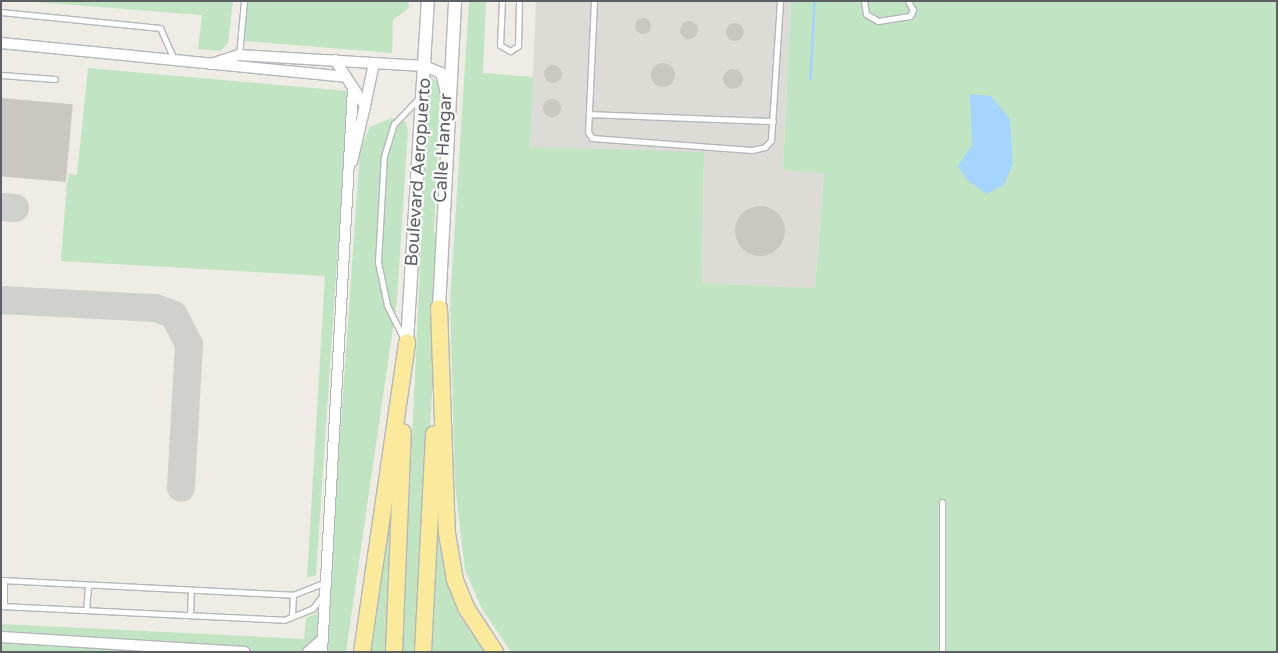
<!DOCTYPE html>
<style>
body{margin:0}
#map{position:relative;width:1278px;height:653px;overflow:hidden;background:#eeece4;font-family:"Varela Round",sans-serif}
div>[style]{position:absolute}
.industrial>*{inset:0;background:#dddbd6}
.green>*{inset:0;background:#c1e5c2}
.water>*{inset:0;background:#a5d4fd}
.stream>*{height:3px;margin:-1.5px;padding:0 1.5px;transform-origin:1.5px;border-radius:1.5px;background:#a5d4fd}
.taxiway>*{height:28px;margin:-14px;padding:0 14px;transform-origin:14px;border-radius:14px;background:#d0d0cc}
.building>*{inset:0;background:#cac6c1;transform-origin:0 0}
.round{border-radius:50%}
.roads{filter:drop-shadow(1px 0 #b4b6bb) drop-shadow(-1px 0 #b4b6bb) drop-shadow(0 1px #b4b6bb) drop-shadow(0 -1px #b4b6bb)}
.service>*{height:5px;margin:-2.5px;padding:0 2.5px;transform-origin:2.5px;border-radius:2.5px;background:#fff}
.minor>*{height:10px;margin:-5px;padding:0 5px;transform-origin:5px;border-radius:5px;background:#fff}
.tertiary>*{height:12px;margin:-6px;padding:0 6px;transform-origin:6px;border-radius:6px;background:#fff}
.trunk>*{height:16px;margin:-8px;padding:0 8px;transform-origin:8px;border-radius:8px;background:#fcea9c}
span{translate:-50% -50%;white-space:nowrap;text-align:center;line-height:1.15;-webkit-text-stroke:4.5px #fff;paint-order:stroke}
.street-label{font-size:18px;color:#5c5f64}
.frame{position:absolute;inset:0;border:2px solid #5c5f64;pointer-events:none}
</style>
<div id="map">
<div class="industrial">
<div style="clip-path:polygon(536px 1px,791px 1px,783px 169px,824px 172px,815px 288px,702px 283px,704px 165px,530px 147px)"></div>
</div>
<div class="green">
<div style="clip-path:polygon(23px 1px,233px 1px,228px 43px,220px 51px,198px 49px,202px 15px)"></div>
<div style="clip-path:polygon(247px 1px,408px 1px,409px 8px,393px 20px,392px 53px,244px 41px)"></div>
<div style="clip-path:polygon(469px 1px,486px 1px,483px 73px,534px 77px,530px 147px,704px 152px,702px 283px,815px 288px,824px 173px,783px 170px,791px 1px,1277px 1px,1277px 652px,511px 652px,482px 609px,465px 570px,455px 484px,450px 303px)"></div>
<div style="clip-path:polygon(88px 68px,359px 92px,361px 115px,345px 142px,316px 575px,307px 578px,325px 276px,61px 261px,67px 183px,69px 174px,77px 175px)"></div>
<div style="clip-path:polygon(429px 75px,441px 86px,434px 231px,440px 245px,418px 652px,402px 652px)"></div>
<div style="clip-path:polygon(392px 118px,406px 122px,408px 130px,397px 300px,346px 652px,1px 652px,1px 624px,304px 639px,306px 618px,321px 611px,329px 594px,360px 149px,370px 127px)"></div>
<div style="clip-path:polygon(400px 439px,389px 652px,366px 652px)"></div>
<div style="clip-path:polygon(439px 498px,448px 580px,486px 652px,430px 652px)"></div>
</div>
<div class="water">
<div style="clip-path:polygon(970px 94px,991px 96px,1010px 119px,1013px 164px,1004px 185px,987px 194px,968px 181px,958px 166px,972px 145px)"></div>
</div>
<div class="stream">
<div style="left:810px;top:78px;width:77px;rotate:-87deg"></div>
</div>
<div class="taxiway">
<div style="left:1px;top:207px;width:14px;rotate:4deg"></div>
<div style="left:1px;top:300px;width:155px;rotate:3deg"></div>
<div style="left:156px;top:308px;width:19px;rotate:21deg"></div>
<div style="left:174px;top:315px;width:33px;rotate:63deg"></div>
<div style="left:189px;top:344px;width:144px;rotate:93.2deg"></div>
</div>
<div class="building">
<div class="round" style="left:635px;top:18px;width:16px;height:16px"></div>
<div class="round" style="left:680px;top:21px;width:18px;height:18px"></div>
<div class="round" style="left:726px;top:23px;width:18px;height:18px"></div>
<div class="round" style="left:651px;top:63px;width:24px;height:24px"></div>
<div class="round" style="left:544px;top:65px;width:18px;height:18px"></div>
<div class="round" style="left:723px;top:69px;width:20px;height:20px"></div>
<div style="left:1px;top:98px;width:72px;height:78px;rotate:5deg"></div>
<div class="round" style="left:543px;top:99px;width:18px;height:18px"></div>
<div class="round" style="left:735px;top:206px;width:50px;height:50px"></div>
</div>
<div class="roads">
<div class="service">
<div style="left:502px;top:1px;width:44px;rotate:92.6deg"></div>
<div style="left:500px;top:45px;width:12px;rotate:31deg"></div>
<div style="left:510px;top:51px;width:9px;rotate:-32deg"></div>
<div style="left:518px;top:46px;width:45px;rotate:-88.7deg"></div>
<div style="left:594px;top:1px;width:131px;rotate:92.6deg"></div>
<div style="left:588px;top:132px;width:7px;rotate:56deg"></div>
<div style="left:592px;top:138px;width:160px;rotate:4.3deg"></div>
<div style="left:752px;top:150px;width:13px;rotate:-13deg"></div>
<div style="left:765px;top:147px;width:9px;rotate:-49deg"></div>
<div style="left:771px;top:140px;width:139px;rotate:-86.3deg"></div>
<div style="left:864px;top:1px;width:13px;rotate:81deg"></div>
<div style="left:866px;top:14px;width:14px;rotate:30deg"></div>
<div style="left:878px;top:21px;width:32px;rotate:-9deg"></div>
<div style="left:910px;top:16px;width:7px;rotate:-63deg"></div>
<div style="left:913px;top:10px;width:10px;rotate:-119deg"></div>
<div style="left:1px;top:12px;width:160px;rotate:5.7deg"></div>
<div style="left:160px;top:28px;width:34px;rotate:66deg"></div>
<div style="left:239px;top:55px;width:54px;rotate:-84.7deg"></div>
<div style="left:1px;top:75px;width:54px;rotate:4.2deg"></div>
<div style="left:589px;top:114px;width:184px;rotate:2.2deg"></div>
<div style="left:404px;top:339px;width:38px;rotate:-117deg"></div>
<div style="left:387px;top:305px;width:44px;rotate:-101.8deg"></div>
<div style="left:378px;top:262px;width:106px;rotate:-86.8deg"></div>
<div style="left:384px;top:156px;width:34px;rotate:-73deg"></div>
<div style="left:394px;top:124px;width:36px;rotate:-46deg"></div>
<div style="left:942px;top:502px;width:150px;rotate:90deg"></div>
<div style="left:1px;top:580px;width:292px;rotate:2.9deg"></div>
<div style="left:293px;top:595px;width:21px;rotate:93deg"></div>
<div style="left:293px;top:595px;width:32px;rotate:-22deg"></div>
<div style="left:1px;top:606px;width:283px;rotate:2.8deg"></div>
<div style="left:284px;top:620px;width:31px;rotate:-22deg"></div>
<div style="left:313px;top:608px;width:15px;rotate:-53deg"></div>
<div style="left:4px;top:606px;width:26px;rotate:-90deg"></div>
<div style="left:86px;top:610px;width:25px;rotate:-85deg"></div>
<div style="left:190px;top:615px;width:25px;rotate:-88deg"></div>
</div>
<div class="minor">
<div style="left:1px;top:43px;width:346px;rotate:5.6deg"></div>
<div style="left:335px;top:60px;width:55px;rotate:56.9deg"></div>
<div style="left:365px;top:106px;width:57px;rotate:103.1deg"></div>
<div style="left:211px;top:64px;width:29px;rotate:-18deg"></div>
<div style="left:239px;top:55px;width:185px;rotate:3.4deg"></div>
<div style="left:424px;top:66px;width:18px;rotate:22deg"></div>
<div style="left:441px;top:73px;width:21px;rotate:76deg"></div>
<div style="left:365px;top:106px;width:44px;rotate:-78.2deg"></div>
<div style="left:1px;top:637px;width:244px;rotate:3.5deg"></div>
<div style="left:308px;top:652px;width:20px;rotate:-41deg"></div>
<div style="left:322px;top:652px;width:565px;rotate:-86.85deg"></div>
</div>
<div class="tertiary">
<div style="left:439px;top:308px;width:307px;rotate:-87deg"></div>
<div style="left:407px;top:342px;width:342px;rotate:-86.5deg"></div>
</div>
<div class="trunk">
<div style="left:439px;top:308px;width:225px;rotate:88deg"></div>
<div style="left:447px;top:533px;width:48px;rotate:80.3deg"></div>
<div style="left:455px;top:580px;width:31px;rotate:68deg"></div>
<div style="left:467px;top:609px;width:51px;rotate:56.9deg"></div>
<div style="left:362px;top:652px;width:313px;rotate:-81.7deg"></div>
<div style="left:394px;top:652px;width:220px;rotate:-87.7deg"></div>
<div style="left:423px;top:652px;width:218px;rotate:-87.1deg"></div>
</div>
</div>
<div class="street-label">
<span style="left:443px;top:148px;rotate:-87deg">Calle Hangar</span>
<span style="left:418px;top:172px;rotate:-86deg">Boulevard Aeropuerto</span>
</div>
<div class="frame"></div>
</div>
